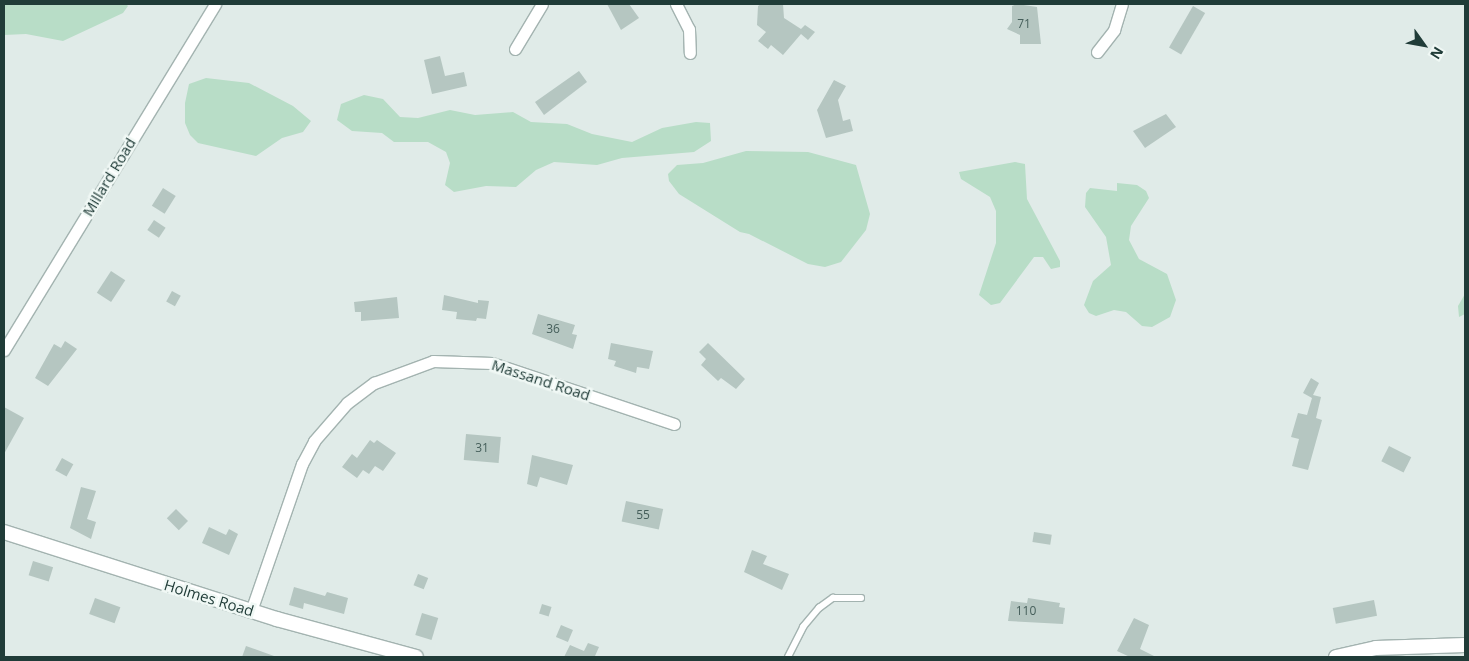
<!DOCTYPE html>
<style>
body{margin:0}
#map{position:relative;width:1469px;height:661px;overflow:hidden;background:#e0ebe8;font-family:"Open Sans",sans-serif}
div>[style]{position:absolute}
.green>*{inset:0;background:#b8ddc7}
.building>*{inset:0;background:#b5c6c1;transform-origin:0 0}
.roads{filter:drop-shadow(1px 0 #a3b3b0) drop-shadow(-1px 0 #a3b3b0) drop-shadow(0 1px #a3b3b0) drop-shadow(0 -1px #a3b3b0)}
.service>*{height:5.5px;margin:-2.75px;padding:0 2.75px;transform-origin:2.75px;border-radius:2.75px;background:#fff}
.minor>*{height:11px;margin:-5.5px;padding:0 5.5px;transform-origin:5.5px;border-radius:5.5px;background:#fff}
.tertiary>*{height:14px;margin:-7px;padding:0 7px;transform-origin:7px;border-radius:7px;background:#fff}
span{translate:-50% -50%;white-space:nowrap;text-align:center;line-height:1.15;-webkit-text-stroke:5px #f0f8f5;paint-order:stroke}
.number-label{font-size:12px;color:#455e5a}
.number-label span{-webkit-text-stroke-width:0}
.street-label{font-size:15px;color:#203c38}
.frame{position:absolute;inset:0;border:5px solid #203c38;pointer-events:none}
.north{position:absolute;left:1399px;top:20px;width:50px;height:50px;-webkit-text-stroke:4px #f0f8f5;paint-order:stroke;rotate:122deg;font-size:14px;font-weight:700;line-height:20px;text-align:center;color:#203c38}
.north::after{content:'';display:block;margin:auto;width:18px;height:22px;background:#203c38;clip-path:polygon(50% 0,100% 100%,50% 72%,0 100%)}
</style>
<div id="map">
<div class="green">
<div style="clip-path:polygon(4px 4px,126px 4px,128px 6px,123px 13px,63px 41px,26px 34px,4px 35px)"></div>
<div style="clip-path:polygon(206px 78px,249px 83px,293px 106px,311px 121px,303px 132px,282px 138px,256px 156px,198px 143px,190px 135px,185px 123px,185px 103px,189px 84px)"></div>
<div style="clip-path:polygon(364px 95px,383px 99px,400px 117px,418px 118px,450px 110px,475px 115px,513px 112px,531px 122px,567px 124px,592px 134px,632px 142px,662px 128px,696px 122px,710px 123px,711px 141px,694px 152px,622px 158px,597px 165px,554px 162px,536px 170px,516px 187px,486px 186px,454px 192px,445px 185px,450px 163px,446px 152px,428px 142px,394px 142px,382px 133px,352px 131px,337px 120px,341px 104px)"></div>
<div style="clip-path:polygon(746px 151px,808px 152px,856px 165px,870px 214px,866px 230px,841px 262px,825px 267px,808px 264px,749px 234px,740px 232px,679px 194px,669px 181px,668px 174px,677px 165px,703px 163px)"></div>
<div style="clip-path:polygon(1015px 162px,1025px 164px,1027px 199px,1060px 261px,1060px 267px,1051px 269px,1043px 257px,1034px 257px,1000px 303px,991px 305px,979px 295px,996px 243px,996px 211px,990px 197px,961px 179px,959px 172px)"></div>
<div style="clip-path:polygon(1117px 183px,1137px 185px,1146px 191px,1149px 198px,1131px 226px,1129px 240px,1139px 259px,1167px 274px,1176px 300px,1170px 317px,1152px 327px,1142px 326px,1126px 312px,1114px 310px,1096px 316px,1089px 313px,1084px 305px,1093px 281px,1111px 265px,1106px 237px,1085px 207px,1086px 193px,1090px 188px,1117px 191px)"></div>
<div style="clip-path:polygon(1465px 294px,1465px 314px,1459px 317px,1458px 306px)"></div>
</div>
<div class="building">
<div style="clip-path:polygon(607px 4px,629px 4px,639px 18px,621px 30px)"></div>
<div style="clip-path:polygon(761px 4px,783px 4px,784px 18px,801px 29px,805px 25px,815px 32px,808px 40px,801px 34px,783px 55px,771px 45px,768px 49px,758px 41px,766px 32px,757px 25px,758px 6px)"></div>
<div style="clip-path:polygon(1017px 4px,1037px 7px,1041px 44px,1020px 44px,1020px 35px,1007px 29px,1012px 22px,1012px 6px)"></div>
<div style="left:1193px;top:6px;width:14px;height:48px;rotate:30deg"></div>
<div style="clip-path:polygon(440px 56px,445px 76px,464px 72px,467px 86px,432px 94px,424px 60px)"></div>
<div style="clip-path:polygon(579px 71px,587px 82px,544px 115px,535px 102px)"></div>
<div style="clip-path:polygon(834px 80px,846px 86px,838px 100px,843px 121px,850px 119px,853px 131px,826px 138px,817px 110px)"></div>
<div style="clip-path:polygon(1166px 114px,1176px 127px,1145px 148px,1133px 131px)"></div>
<div style="left:163px;top:188px;width:15px;height:21px;rotate:32deg"></div>
<div style="left:154px;top:220px;width:14px;height:12px;rotate:34deg"></div>
<div style="left:111px;top:271px;width:17px;height:26px;rotate:33deg"></div>
<div style="left:172px;top:291px;width:10px;height:12px;rotate:29deg"></div>
<div style="clip-path:polygon(444px 295px,478px 303px,478px 300px,489px 301px,486px 319px,477px 318px,476px 321px,456px 319px,457px 312px,442px 310px)"></div>
<div style="clip-path:polygon(397px 297px,399px 318px,361px 321px,361px 312px,355px 312px,354px 302px)"></div>
<div style="clip-path:polygon(538px 314px,575px 325px,572px 334px,577px 335px,573px 349px,532px 334px)"></div>
<div style="clip-path:polygon(65px 341px,77px 349px,48px 386px,35px 378px,54px 344px,61px 348px)"></div>
<div style="clip-path:polygon(611px 343px,653px 351px,649px 369px,637px 367px,636px 373px,614px 366px,616px 361px,608px 359px)"></div>
<div style="clip-path:polygon(708px 343px,745px 379px,736px 389px,721px 378px,718px 381px,701px 365px,706px 359px,699px 352px)"></div>
<div style="clip-path:polygon(1311px 378px,1319px 383px,1313px 395px,1321px 397px,1316px 418px,1322px 420px,1308px 470px,1292px 466px,1299px 439px,1291px 437px,1298px 413px,1307px 415px,1312px 398px,1303px 393px)"></div>
<div style="clip-path:polygon(4px 407px,24px 418px,4px 454px)"></div>
<div style="left:466px;top:434px;width:35px;height:26px;rotate:5deg"></div>
<div style="clip-path:polygon(370px 440px,374px 443px,377px 440px,396px 453px,383px 471px,375px 466px,369px 474px,363px 470px,357px 478px,342px 467px,352px 454px,357px 458px)"></div>
<div style="left:1389px;top:446px;width:25px;height:17px;rotate:27deg"></div>
<div style="clip-path:polygon(532px 455px,573px 465px,567px 485px,540px 477px,537px 487px,527px 484px)"></div>
<div style="left:62px;top:458px;width:13px;height:14px;rotate:29deg"></div>
<div style="clip-path:polygon(81px 487px,96px 491px,87px 519px,96px 522px,91px 539px,70px 528px)"></div>
<div style="left:626px;top:501px;width:38px;height:21px;rotate:12deg"></div>
<div style="left:176px;top:509px;width:17px;height:13px;rotate:45deg"></div>
<div style="clip-path:polygon(209px 527px,226px 535px,229px 529px,238px 534px,229px 555px,202px 543px)"></div>
<div style="left:1034px;top:532px;width:18px;height:10px;rotate:9deg"></div>
<div style="clip-path:polygon(752px 550px,767px 556px,763px 564px,789px 574px,782px 590px,744px 572px)"></div>
<div style="left:33px;top:561px;width:21px;height:15px;rotate:17deg"></div>
<div style="left:418px;top:574px;width:11px;height:12px;rotate:22deg"></div>
<div style="clip-path:polygon(294px 587px,325px 596px,327px 592px,348px 598px,344px 614px,304px 603px,303px 609px,289px 605px)"></div>
<div style="left:95px;top:598px;width:27px;height:17px;rotate:20deg"></div>
<div style="clip-path:polygon(1028px 598px,1060px 603px,1059px 607px,1065px 608px,1063px 624px,1008px 621px,1011px 601px,1027px 603px)"></div>
<div style="left:1374px;top:600px;width:16px;height:42px;rotate:79deg"></div>
<div style="left:542px;top:604px;width:10px;height:10px;rotate:17deg"></div>
<div style="left:422px;top:613px;width:17px;height:23px;rotate:17deg"></div>
<div style="clip-path:polygon(1134px 618px,1149px 625px,1140px 649px,1156px 657px,1130px 657px,1117px 651px)"></div>
<div style="left:561px;top:625px;width:13px;height:13px;rotate:23deg"></div>
<div style="clip-path:polygon(588px 643px,599px 647px,595px 656px,598px 657px,564px 657px,570px 645px,584px 651px)"></div>
<div style="clip-path:polygon(246px 646px,274px 656px,274px 657px,242px 657px)"></div>
</div>
<div class="roads">
<div class="service">
<div style="left:788px;top:657px;width:34px;rotate:-63deg"></div>
<div style="left:803px;top:627px;width:25px;rotate:-50deg"></div>
<div style="left:819px;top:608px;width:17px;rotate:-36deg"></div>
<div style="left:833px;top:598px;width:28px"></div>
</div>
<div class="minor">
<div style="left:676px;top:4px;width:28px;rotate:63deg"></div>
<div style="left:689px;top:29px;width:24px;rotate:88deg"></div>
<div style="left:515px;top:49px;width:52px;rotate:-59deg"></div>
<div style="left:1097px;top:52px;width:28px;rotate:-52deg"></div>
<div style="left:1114px;top:30px;width:27px;rotate:-73deg"></div>
<div style="left:4px;top:350px;width:405px;rotate:-58.6deg"></div>
<div style="left:251px;top:611px;width:156px;rotate:-70.9deg"></div>
<div style="left:302px;top:464px;width:26px;rotate:-62deg"></div>
<div style="left:314px;top:441px;width:50px;rotate:-49deg"></div>
<div style="left:347px;top:403px;width:34px;rotate:-37deg"></div>
<div style="left:374px;top:383px;width:63px;rotate:-20.4deg"></div>
<div style="left:433px;top:361px;width:59px;rotate:1.9deg"></div>
<div style="left:492px;top:363px;width:192px;rotate:18.5deg"></div>
</div>
<div class="tertiary">
<div style="left:4px;top:532px;width:287px;rotate:17.7deg"></div>
<div style="left:277px;top:619px;width:144px;rotate:15.3deg"></div>
<div style="left:1336px;top:657px;width:41px;rotate:-12.7deg"></div>
<div style="left:1376px;top:648px;width:89px;rotate:-1.9deg"></div>
</div>
</div>
<div class="number-label">
<span style="left:1024px;top:24px">71</span>
<span style="left:553px;top:329px">36</span>
<span style="left:482px;top:448px">31</span>
<span style="left:643px;top:515px">55</span>
<span style="left:1026px;top:611px">110</span>
</div>
<div class="street-label">
<span style="left:109px;top:177px;rotate:-59deg">Millard Road</span>
<span style="left:541px;top:380px;rotate:18deg">Massand Road</span>
<span style="left:209px;top:598px;rotate:17deg">Holmes Road</span>
</div>
<div class="frame"></div>
<div class="north">N</div>
</div>
